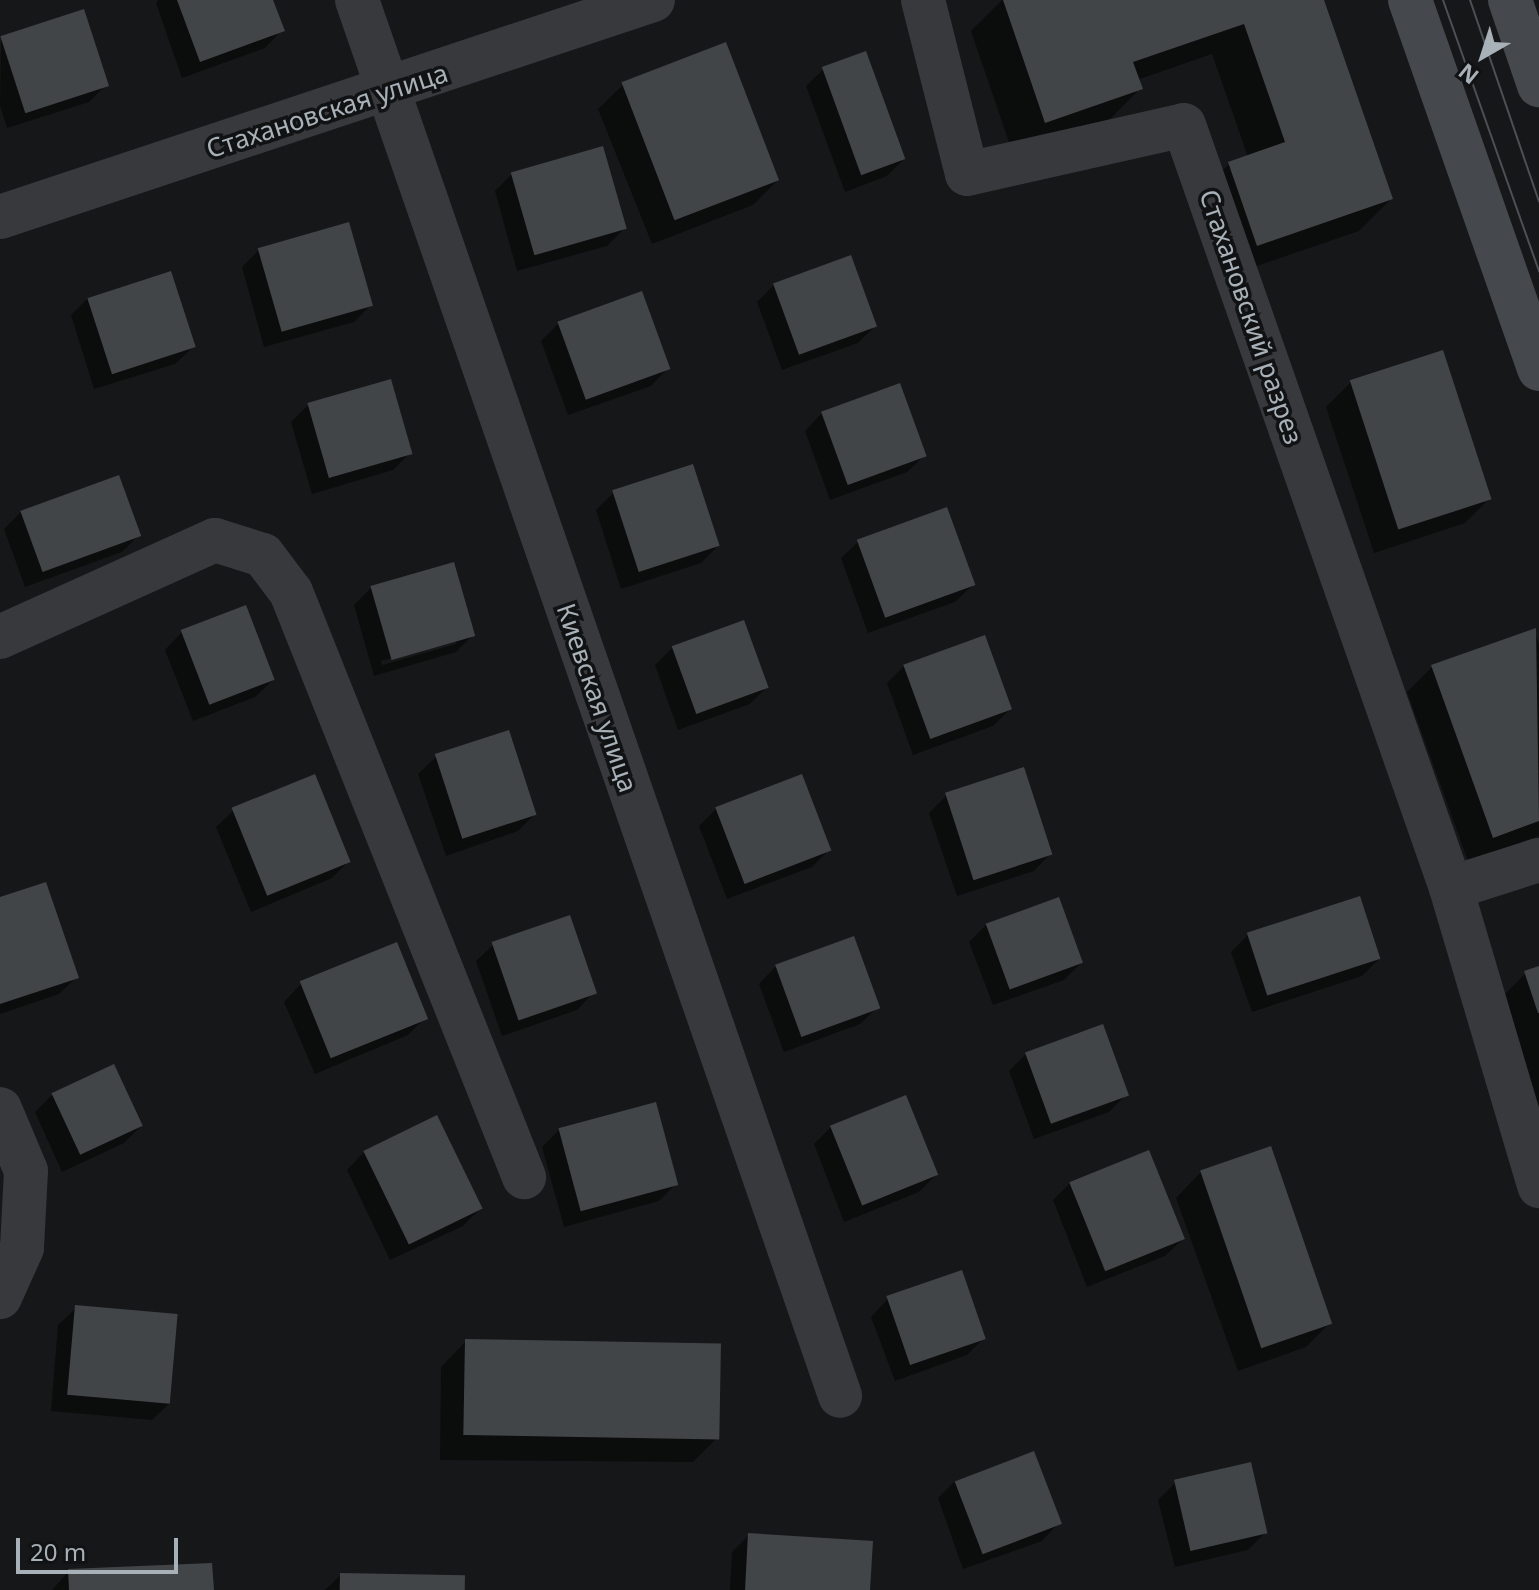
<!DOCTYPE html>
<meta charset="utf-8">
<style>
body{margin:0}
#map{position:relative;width:1539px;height:1590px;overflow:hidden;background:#161718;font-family:"Noto Sans",sans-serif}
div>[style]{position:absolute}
.shadow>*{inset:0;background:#0007}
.building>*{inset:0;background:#424548;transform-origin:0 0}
.street>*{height:44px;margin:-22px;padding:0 22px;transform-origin:22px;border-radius:22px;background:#37393d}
.secondary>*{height:44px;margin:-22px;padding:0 22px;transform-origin:22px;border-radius:22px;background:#45494d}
.tram>*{height:2px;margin:-1px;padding:0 1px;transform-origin:1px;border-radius:1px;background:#4c5054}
span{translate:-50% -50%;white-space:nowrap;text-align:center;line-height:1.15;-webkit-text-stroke:7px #111213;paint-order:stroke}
.street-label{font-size:26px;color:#a8b0b8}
.north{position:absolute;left:1443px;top:16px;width:80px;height:80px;-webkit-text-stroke:6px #111213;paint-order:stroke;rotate:219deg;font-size:22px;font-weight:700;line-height:32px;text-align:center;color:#a8b0b8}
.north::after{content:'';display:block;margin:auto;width:28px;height:36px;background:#a8b0b8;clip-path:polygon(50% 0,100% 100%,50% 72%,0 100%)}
.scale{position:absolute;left:16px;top:1538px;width:162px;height:36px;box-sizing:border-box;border:4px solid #a8b0b8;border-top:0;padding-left:10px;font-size:24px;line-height:28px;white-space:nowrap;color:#a8b0b8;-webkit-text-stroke:6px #111213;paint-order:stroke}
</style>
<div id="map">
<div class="shadow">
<div style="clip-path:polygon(159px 0,271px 0,282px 30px,265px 48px,182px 78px,156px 3px)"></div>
<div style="clip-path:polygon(1002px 0,1322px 0,1391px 199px,1359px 231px,1225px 277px,1197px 196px,1229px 164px,1248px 157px,1212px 54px,1137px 80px,1140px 89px,1108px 121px,1013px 154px,971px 31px)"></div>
<div style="clip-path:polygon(1px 37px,106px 85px,89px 102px,7px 128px,0 106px)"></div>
<div style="clip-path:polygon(824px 69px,904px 159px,887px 176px,845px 192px,806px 86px)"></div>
<div style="clip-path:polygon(624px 84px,778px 180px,753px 205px,652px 244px,598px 109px)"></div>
<div style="clip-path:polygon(512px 174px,625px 228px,607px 246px,517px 271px,495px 191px)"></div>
<div style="clip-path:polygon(259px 250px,371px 305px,354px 322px,264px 347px,242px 267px)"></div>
<div style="clip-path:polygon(774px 285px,875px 326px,858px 343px,782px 370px,757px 302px)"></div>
<div style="clip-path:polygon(88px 298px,193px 347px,175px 364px,94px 389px,71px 315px)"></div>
<div style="clip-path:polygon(558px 324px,668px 368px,651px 386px,568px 415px,541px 341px)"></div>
<div style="clip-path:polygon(1351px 382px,1490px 498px,1465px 523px,1374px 553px,1326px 407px)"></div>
<div style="clip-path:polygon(308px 405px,410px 453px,393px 470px,312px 494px,291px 422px)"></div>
<div style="clip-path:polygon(822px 413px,925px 455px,907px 472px,830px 500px,805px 431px)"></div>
<div style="clip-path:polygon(613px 493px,718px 546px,701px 563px,621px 589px,596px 510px)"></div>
<div style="clip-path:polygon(21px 512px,139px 535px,122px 552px,25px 587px,4px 529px)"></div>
<div style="clip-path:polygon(859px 541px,973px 585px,955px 602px,868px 633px,841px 558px)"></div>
<div style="clip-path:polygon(evenodd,371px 588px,473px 635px,456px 652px,374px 676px,354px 605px,371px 588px,456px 640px,456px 644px,382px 665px,381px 661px,456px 640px)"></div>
<div style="clip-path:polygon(743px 623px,767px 687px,750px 704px,678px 730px,655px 665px,672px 648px)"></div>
<div style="clip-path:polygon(1534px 631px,1539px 644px,1539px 836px,1468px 861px,1407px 692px,1432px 667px)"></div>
<div style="clip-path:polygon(182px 632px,273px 680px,255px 697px,193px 721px,165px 650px)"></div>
<div style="clip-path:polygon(904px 666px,1010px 709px,993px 726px,913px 755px,887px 683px)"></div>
<div style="clip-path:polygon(436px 757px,535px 814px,518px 831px,446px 856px,418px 774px)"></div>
<div style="clip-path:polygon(946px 796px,1051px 853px,1034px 871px,957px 896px,929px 813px)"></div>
<div style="clip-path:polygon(716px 809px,829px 850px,812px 867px,727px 899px,699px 826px)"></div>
<div style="clip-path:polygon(234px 810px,349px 861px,332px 878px,251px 912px,216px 827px)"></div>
<div style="clip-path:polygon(0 899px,77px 977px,59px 994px,0 1014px)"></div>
<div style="clip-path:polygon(986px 925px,1081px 963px,1064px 980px,993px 1005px,969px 942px)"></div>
<div style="clip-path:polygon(1248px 935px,1379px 959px,1362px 976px,1252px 1012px,1231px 952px)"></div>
<div style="clip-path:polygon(494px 944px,594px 992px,577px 1010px,502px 1036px,476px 961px)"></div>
<div style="clip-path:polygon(776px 966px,878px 1007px,860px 1024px,784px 1052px,759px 984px)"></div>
<div style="clip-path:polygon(1539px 968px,1539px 1143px,1494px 1005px,1526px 973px)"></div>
<div style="clip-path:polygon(301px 984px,425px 1018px,408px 1035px,315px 1074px,284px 1002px)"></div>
<div style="clip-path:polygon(1026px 1054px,1126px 1095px,1109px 1112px,1034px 1139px,1009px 1071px)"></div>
<div style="clip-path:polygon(52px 1095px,141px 1126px,124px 1143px,62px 1172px,35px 1112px)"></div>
<div style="clip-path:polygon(831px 1127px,936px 1175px,919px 1192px,844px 1222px,814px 1144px)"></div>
<div style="clip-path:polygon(559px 1130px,676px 1184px,659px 1201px,564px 1227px,542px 1147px)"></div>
<div style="clip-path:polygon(364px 1152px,480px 1209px,463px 1226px,390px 1260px,347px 1170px)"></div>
<div style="clip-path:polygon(1201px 1172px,1331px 1322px,1306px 1347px,1238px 1371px,1176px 1198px)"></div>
<div style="clip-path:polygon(1070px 1183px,1183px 1239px,1165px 1256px,1087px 1287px,1053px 1200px)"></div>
<div style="clip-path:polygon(888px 1299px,984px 1338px,967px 1355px,895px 1381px,871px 1317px)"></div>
<div style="clip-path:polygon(76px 1308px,170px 1403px,152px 1420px,51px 1411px,58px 1325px)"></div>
<div style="clip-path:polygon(466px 1341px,718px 1437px,693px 1462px,440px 1460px,441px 1367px)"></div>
<div style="clip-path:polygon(955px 1481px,1059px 1523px,1042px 1541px,963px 1569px,938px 1498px)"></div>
<div style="clip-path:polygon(1175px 1483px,1266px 1532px,1248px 1550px,1175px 1567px,1158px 1500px)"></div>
<div style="clip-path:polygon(749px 1535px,868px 1590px,730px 1590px,732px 1552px)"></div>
<div style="clip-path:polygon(69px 1571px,212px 1590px,52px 1590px)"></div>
<div style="clip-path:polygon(341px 1575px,463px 1590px,325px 1590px)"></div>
</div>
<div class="building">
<div style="clip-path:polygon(177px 0,273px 0,285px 31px,200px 62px)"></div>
<div style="clip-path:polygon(1003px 0,1324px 0,1393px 199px,1257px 246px,1228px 162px,1285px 142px,1244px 24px,1133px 62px,1143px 89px,1045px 123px)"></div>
<div style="left:84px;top:9px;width:81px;height:88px;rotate:72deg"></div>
<div style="left:726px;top:42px;width:148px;height:112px;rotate:69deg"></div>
<div style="left:866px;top:51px;width:115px;height:47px;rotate:70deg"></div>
<div style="left:603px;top:146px;width:86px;height:96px;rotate:74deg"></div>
<div style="left:349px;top:222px;width:87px;height:95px;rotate:74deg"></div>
<div style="left:851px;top:255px;width:76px;height:83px;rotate:70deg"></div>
<div style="left:171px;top:271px;width:80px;height:88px;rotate:72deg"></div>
<div style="left:642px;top:291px;width:83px;height:90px;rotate:70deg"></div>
<div style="left:1443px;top:350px;width:157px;height:98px;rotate:72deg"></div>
<div style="left:391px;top:379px;width:78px;height:87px;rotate:74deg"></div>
<div style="left:900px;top:383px;width:78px;height:84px;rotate:70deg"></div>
<div style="left:693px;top:464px;width:86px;height:85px;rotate:72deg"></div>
<div style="left:119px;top:475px;width:65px;height:105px;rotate:70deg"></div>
<div style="left:947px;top:507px;width:83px;height:96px;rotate:70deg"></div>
<div style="left:454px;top:562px;width:77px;height:87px;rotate:74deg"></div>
<div style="left:246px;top:605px;width:80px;height:70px;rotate:69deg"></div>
<div style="left:744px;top:620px;width:72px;height:77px;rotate:70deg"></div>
<div style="clip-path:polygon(1536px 628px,1539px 821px,1493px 838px,1431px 665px)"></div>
<div style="left:985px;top:635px;width:79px;height:87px;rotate:70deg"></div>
<div style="left:509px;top:730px;width:89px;height:78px;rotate:72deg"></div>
<div style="left:1024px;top:767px;width:92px;height:83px;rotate:72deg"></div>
<div style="left:315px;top:774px;width:95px;height:90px;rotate:68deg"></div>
<div style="left:802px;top:774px;width:82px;height:93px;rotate:69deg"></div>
<div style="clip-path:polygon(46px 882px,79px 978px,0 1004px,0 897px)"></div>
<div style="left:1360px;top:896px;width:66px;height:119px;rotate:72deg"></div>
<div style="left:1059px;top:897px;width:70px;height:78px;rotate:70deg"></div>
<div style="left:570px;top:915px;width:83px;height:83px;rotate:71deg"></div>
<div style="left:854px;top:936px;width:77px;height:84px;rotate:70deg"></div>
<div style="left:397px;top:942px;width:83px;height:105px;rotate:68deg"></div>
<div style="clip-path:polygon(1539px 966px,1539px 1013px,1538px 1013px,1524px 971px)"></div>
<div style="left:1103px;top:1024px;width:76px;height:83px;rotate:70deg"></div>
<div style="left:114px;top:1064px;width:68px;height:69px;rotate:65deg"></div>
<div style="left:906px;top:1095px;width:86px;height:82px;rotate:68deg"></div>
<div style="left:656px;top:1102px;width:86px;height:101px;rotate:75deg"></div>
<div style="left:437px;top:1115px;width:104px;height:82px;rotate:64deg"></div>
<div style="left:1271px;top:1146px;width:188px;height:75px;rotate:71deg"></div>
<div style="left:1149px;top:1150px;width:96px;height:86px;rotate:68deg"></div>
<div style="left:962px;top:1270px;width:73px;height:80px;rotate:71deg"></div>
<div style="left:75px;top:1305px;width:103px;height:90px;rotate:5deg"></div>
<div style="left:465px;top:1339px;width:256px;height:96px;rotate:1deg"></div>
<div style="left:1034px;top:1451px;width:78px;height:85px;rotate:69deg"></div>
<div style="left:1251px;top:1462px;width:73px;height:79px;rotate:77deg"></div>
<div style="clip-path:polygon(748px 1533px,873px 1541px,870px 1590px,745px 1590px)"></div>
<div style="clip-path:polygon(212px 1563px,214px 1590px,69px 1590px,68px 1569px)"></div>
<div style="left:340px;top:1573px;width:125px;height:17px;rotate:1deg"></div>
</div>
<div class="street">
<div style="left:357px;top:0;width:1477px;rotate:70.91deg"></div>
<div style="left:923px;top:0;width:179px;rotate:75.8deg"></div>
<div style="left:967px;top:174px;width:222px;rotate:-12.7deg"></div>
<div style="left:1184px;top:125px;width:808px;rotate:70.71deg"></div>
<div style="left:1451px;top:888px;width:311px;rotate:73.5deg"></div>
<div style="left:0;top:217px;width:688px;rotate:-18.38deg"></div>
<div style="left:0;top:637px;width:236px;rotate:-24.3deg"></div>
<div style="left:215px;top:540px;width:50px;rotate:17.4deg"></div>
<div style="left:263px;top:555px;width:46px;rotate:52.9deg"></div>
<div style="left:291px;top:592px;width:630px;rotate:68.28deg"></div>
<div style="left:1451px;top:888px;width:92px;rotate:-17.7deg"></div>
<div style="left:0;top:1109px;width:67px;rotate:67.2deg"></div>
<div style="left:26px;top:1171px;width:77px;rotate:93deg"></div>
<div style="left:22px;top:1248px;width:54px;rotate:114.2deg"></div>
</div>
<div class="secondary">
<div style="left:1410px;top:0;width:391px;rotate:70.7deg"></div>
<div style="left:1510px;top:0;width:90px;rotate:71.2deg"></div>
</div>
<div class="tram">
<div style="left:1443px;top:0;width:288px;rotate:70.5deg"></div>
<div style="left:1470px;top:0;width:213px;rotate:71.1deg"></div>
</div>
<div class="street-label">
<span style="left:327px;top:111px;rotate:-18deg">Стахановская улица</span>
<span style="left:1251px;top:317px;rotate:71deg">Стахановский разрез</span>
<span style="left:597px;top:698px;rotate:71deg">Киевская улица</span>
</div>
<div class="north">N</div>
<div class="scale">20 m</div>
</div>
